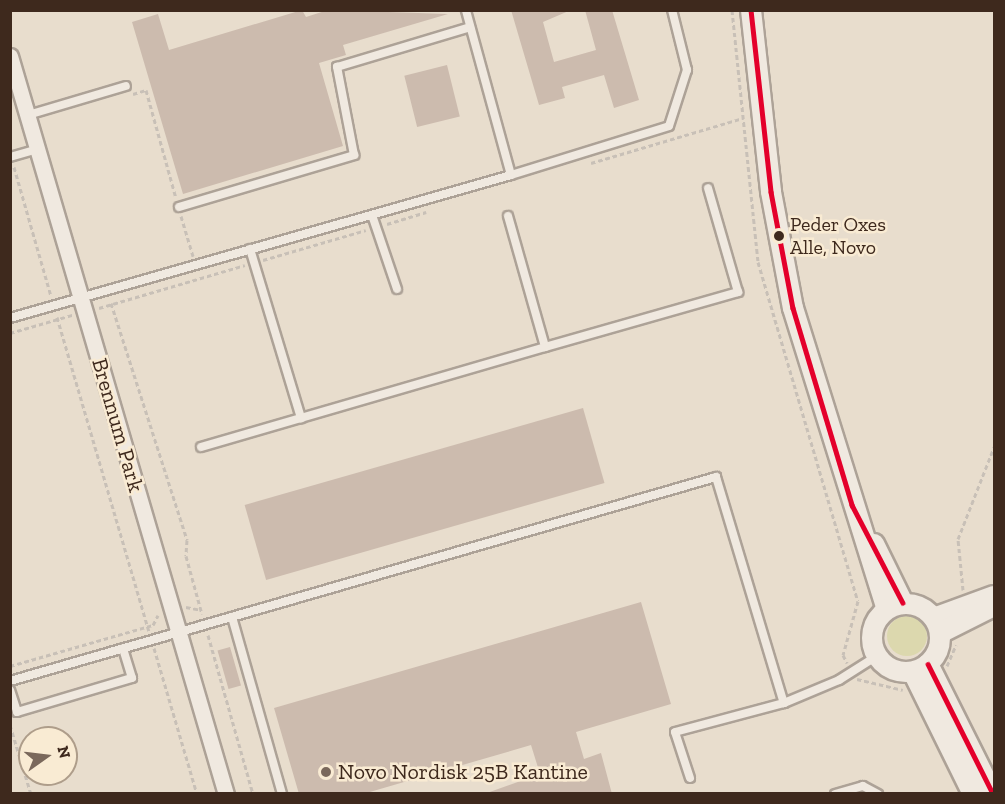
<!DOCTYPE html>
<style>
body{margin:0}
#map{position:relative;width:1005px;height:804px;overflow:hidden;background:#e8ddcd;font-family:"Zilla Slab",serif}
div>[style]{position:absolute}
.green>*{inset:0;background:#dcd8ae}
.round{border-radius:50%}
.building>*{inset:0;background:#ccbbae;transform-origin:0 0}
.path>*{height:3px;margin-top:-1.5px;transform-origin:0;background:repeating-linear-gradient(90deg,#c8c0b7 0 4.5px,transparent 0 7.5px)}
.roads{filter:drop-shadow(2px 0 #ada297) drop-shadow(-2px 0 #ada297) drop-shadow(0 2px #ada297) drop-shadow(0 -2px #ada297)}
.service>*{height:8px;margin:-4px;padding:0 4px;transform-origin:4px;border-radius:4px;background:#f0e9e0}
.minor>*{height:15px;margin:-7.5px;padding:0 7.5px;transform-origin:7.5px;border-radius:7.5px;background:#f0e9e0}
.tertiary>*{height:20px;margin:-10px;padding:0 10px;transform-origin:10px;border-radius:10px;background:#f0e9e0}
.tertiary>.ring{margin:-10px;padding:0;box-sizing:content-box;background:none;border:20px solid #f0e9e0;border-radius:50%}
.bus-1>*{height:4.5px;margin:-2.25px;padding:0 2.25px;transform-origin:2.25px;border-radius:2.25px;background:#e4002b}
.dots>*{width:16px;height:16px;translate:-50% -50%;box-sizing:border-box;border:3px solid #f9ebd3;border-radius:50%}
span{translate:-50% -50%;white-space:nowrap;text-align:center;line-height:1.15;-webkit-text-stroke:5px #f9ebd3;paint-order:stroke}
.bus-label{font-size:20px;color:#3e291d}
.left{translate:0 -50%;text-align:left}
.street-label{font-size:22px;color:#3e291d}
.poi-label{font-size:22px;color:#3e291d}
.frame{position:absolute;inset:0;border:12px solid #3e291d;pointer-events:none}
.north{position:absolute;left:18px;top:726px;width:60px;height:60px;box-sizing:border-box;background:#f9ebd3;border:2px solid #ae9d8a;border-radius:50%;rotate:76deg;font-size:16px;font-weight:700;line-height:24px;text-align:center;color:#3e291d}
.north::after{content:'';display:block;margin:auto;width:21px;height:27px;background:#7a685b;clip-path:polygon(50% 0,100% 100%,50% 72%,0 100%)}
</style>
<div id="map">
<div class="green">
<div class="round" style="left:887px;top:616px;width:40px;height:40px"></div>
</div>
<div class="building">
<div style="clip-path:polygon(302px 10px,306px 17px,328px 10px,448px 14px,343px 45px,346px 55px,319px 63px,343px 146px,183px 194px,132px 22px,158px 14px,169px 50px)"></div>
<div style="clip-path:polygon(511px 10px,571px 10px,543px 22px,554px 62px,596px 50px,585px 10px,612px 10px,639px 100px,614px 108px,604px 75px,562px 87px,565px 98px,539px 105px)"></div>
<div style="left:447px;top:65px;width:53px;height:44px;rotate:76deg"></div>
<div style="left:583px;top:408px;width:78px;height:352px;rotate:74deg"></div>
<div style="clip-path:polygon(641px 602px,671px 704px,576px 732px,584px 759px,601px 753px,612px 794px,484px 794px,540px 774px,531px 745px,363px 794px,299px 794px,274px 708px)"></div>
<div style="left:230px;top:647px;width:40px;height:13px;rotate:74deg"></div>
</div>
<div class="path">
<div style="left:732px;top:10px;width:253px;rotate:84.1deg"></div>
<div style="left:758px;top:262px;width:353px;rotate:73.6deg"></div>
<div style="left:858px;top:601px;width:56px;rotate:105.5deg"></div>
<div style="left:843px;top:655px;width:9px;rotate:63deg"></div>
<div style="left:851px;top:10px;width:24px"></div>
<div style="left:133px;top:94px;width:14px;rotate:-17deg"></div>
<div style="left:146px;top:90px;width:112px;rotate:74.5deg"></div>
<div style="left:591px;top:163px;width:159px;rotate:-16.5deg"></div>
<div style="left:14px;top:167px;width:134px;rotate:74deg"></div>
<div style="left:181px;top:216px;width:42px;rotate:73.3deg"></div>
<div style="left:387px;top:224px;width:41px;rotate:-17.1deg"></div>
<div style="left:263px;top:260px;width:107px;rotate:-16.2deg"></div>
<div style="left:111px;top:303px;width:249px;rotate:72.2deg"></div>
<div style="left:187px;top:540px;width:16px;rotate:94deg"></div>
<div style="left:186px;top:556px;width:60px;rotate:74.6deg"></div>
<div style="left:99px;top:308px;width:152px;rotate:-16.4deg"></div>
<div style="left:57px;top:317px;width:327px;rotate:73.7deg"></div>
<div style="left:10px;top:333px;width:65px;rotate:-16.2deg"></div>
<div style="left:963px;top:590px;width:51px;rotate:-95.6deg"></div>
<div style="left:958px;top:539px;width:99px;rotate:-68.6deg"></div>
<div style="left:186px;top:607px;width:15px;rotate:11deg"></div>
<div style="left:208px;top:635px;width:165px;rotate:74.2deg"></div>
<div style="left:154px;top:648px;width:152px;rotate:73.6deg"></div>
<div style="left:10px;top:666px;width:149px;rotate:-16deg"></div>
<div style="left:153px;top:625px;width:11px;rotate:-63deg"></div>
<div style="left:947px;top:666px;width:23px;rotate:-67deg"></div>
<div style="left:857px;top:679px;width:47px;rotate:13.4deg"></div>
<div style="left:10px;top:725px;width:72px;rotate:73.1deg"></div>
</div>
<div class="roads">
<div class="service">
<div style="left:28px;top:115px;width:102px;rotate:-16.5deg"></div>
<div style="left:10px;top:157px;width:29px;rotate:-16deg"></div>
<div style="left:511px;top:175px;width:165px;rotate:-17.2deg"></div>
<div style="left:669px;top:126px;width:59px;rotate:-72.2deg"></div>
<div style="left:687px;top:70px;width:62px;rotate:-104deg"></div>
<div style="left:179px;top:207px;width:183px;rotate:-16.5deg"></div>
<div style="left:354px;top:155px;width:90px;rotate:-100.9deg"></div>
<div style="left:337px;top:67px;width:139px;rotate:-16.7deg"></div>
<div style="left:372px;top:215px;width:78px;rotate:71.3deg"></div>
<div style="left:508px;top:216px;width:136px;rotate:74.2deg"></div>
<div style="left:545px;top:347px;width:201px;rotate:-15.9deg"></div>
<div style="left:738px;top:292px;width:108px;rotate:-106.1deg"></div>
<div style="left:250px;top:249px;width:177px;rotate:73.2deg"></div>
<div style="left:10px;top:318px;width:521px;rotate:-15.93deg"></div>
<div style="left:511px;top:175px;width:171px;rotate:-105.3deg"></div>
<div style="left:201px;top:447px;width:358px;rotate:-16.2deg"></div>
<div style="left:232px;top:617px;width:184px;rotate:74.2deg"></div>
<div style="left:10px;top:681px;width:735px;rotate:-16.12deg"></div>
<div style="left:716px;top:477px;width:236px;rotate:73.3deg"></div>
<div style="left:784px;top:703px;width:60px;rotate:-22.7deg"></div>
<div style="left:839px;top:680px;width:45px;rotate:-32.3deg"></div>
<div style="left:10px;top:690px;width:23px;rotate:72deg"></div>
<div style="left:17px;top:712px;width:120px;rotate:-16.5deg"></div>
<div style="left:132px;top:678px;width:31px;rotate:-107deg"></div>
<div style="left:690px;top:778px;width:48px;rotate:-108.1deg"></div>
<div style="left:675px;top:732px;width:113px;rotate:-14.9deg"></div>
<div style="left:835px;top:794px;width:29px;rotate:-16deg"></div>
<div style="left:863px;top:786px;width:17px;rotate:28deg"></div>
</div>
<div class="minor">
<div style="left:10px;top:56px;width:769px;rotate:73.69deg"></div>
</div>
<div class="tertiary">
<div style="left:751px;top:10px;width:183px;rotate:83.7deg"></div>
<div style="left:771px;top:192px;width:118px;rotate:79.3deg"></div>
<div style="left:793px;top:308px;width:315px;rotate:72.7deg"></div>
<div style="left:874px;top:544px;width:66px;rotate:63.8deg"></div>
<div class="ring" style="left:872px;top:604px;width:48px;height:48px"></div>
<div style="left:934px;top:618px;width:64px;rotate:-20.1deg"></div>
<div style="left:940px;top:633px;width:60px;rotate:-26.6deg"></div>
<div style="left:928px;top:664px;width:145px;rotate:63.4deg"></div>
<div style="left:913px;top:672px;width:136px;rotate:63.8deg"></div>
</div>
</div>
<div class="bus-1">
<div style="left:751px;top:10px;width:183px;rotate:83.7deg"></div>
<div style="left:771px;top:192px;width:118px;rotate:79.3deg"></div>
<div style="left:793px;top:308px;width:206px;rotate:73.3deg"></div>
<div style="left:852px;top:505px;width:110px;rotate:62.5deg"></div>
<div style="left:928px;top:664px;width:145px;rotate:63.4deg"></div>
</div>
<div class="dots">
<div style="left:779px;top:236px;background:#3e291d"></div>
<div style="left:326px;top:772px;background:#7a685b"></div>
</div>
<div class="bus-label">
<span class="left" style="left:790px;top:236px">Peder Oxes<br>Alle, Novo</span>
</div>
<div class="street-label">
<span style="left:118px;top:425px;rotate:74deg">Brennum Park</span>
</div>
<div class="poi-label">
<span class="left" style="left:338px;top:772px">Novo Nordisk 25B Kantine</span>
</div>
<div class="frame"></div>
<div class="north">N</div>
</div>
